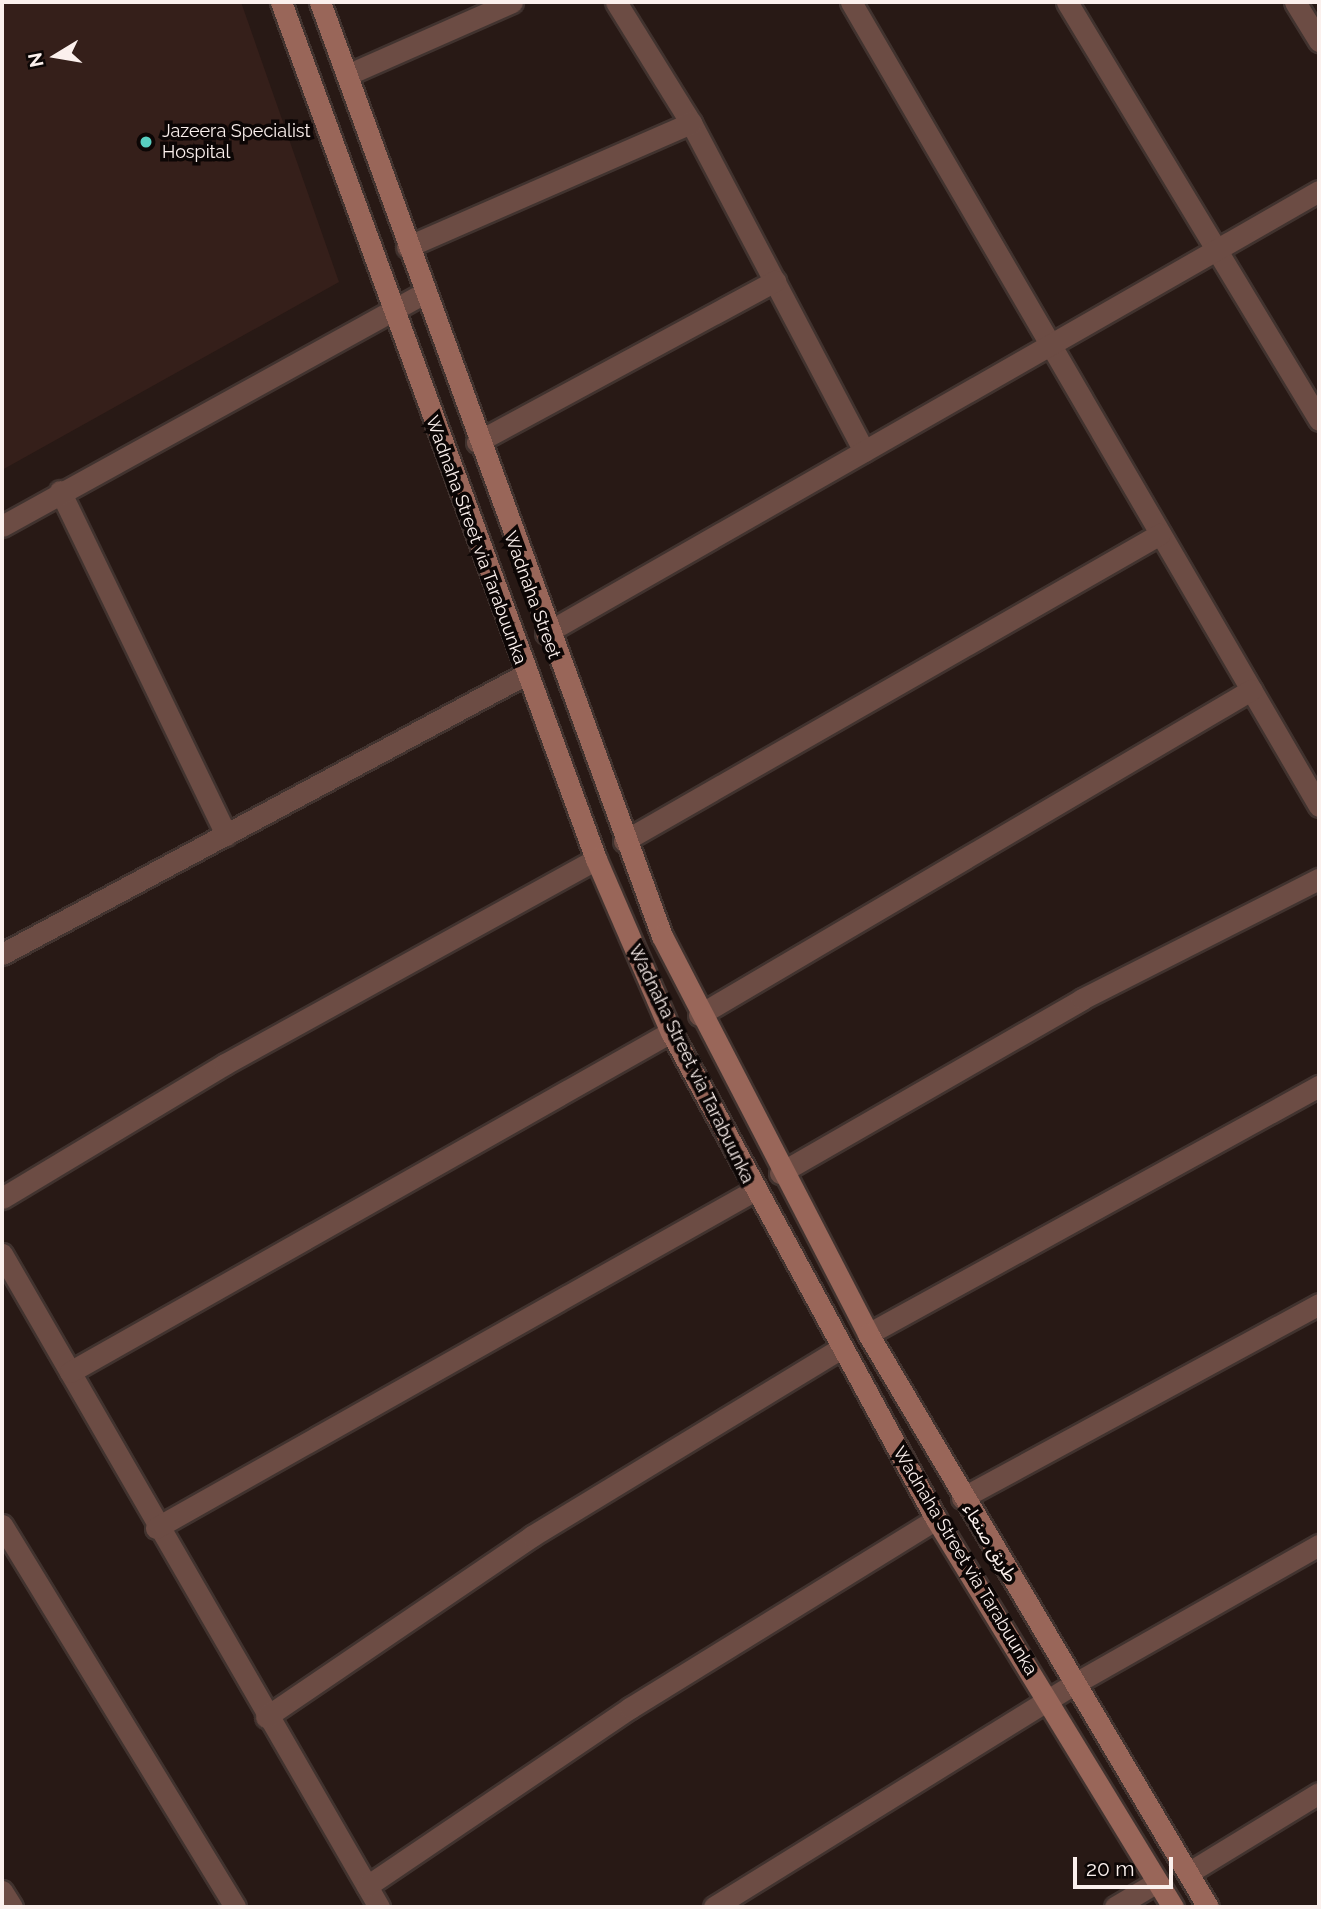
<!DOCTYPE html>
<meta charset="utf-8">
<style>
body{margin:0}
#map{position:relative;width:1321px;height:1909px;overflow:hidden;background:#281915;font-family:Raleway,"Noto Sans Arabic",sans-serif}
div>[style]{position:absolute}
.built>*{inset:0;background:#351f1a}
.roads{filter:drop-shadow(2px 0 #41332f) drop-shadow(-2px 0 #41332f) drop-shadow(0 2px #41332f) drop-shadow(0 -2px #41332f)}
.street>*{height:21px;margin:-10.5px;padding:0 10.5px;transform-origin:10.5px;border-radius:10.5px;background:#6c4c44}
.secondary>*{height:21px;margin:-10.5px;padding:0 10.5px;transform-origin:10.5px;border-radius:10.5px;background:#996659}
.dots>*{width:19px;height:19px;translate:-50% -50%;box-sizing:border-box;border:4px solid #0c0605;border-radius:50%}
span{translate:-50% -50%;white-space:nowrap;text-align:center;line-height:1.15;-webkit-text-stroke:7px #0c0605;paint-order:stroke}
.poi-label{font-size:18px;color:#fbf0ed}
.left{translate:0 -50%;text-align:left}
.street-label{font-size:18px;color:#fbf0ed}
.frame{position:absolute;inset:0;border:4px solid #fbf0ed;pointer-events:none}
.north{position:absolute;left:21px;top:21px;width:70px;height:70px;-webkit-text-stroke:5px #0c0605;paint-order:stroke;rotate:259deg;font-size:19px;font-weight:700;line-height:28px;text-align:center;color:#fbf0ed}
.north::after{content:'';display:block;margin:auto;width:24px;height:32px;background:#fbf0ed;clip-path:polygon(50% 0,100% 100%,50% 72%,0 100%)}
.scale{position:absolute;left:1073px;top:1857px;width:100px;height:32px;box-sizing:border-box;border:4px solid #fbf0ed;border-top:0;padding-left:9px;font-size:21px;line-height:24px;white-space:nowrap;color:#fbf0ed;-webkit-text-stroke:5px #0c0605;paint-order:stroke}
</style>
<div id="map">
<div class="built">
<div style="clip-path:polygon(2px 2px,241px 2px,339px 282px,2px 470px)"></div>
</div>
<div class="roads">
<div class="street">
<div style="left:616px;top:2px;width:142px;rotate:58.2deg"></div>
<div style="left:691px;top:123px;width:371px;rotate:62.2deg"></div>
<div style="left:851px;top:2px;width:930px;rotate:59.8deg"></div>
<div style="left:1067px;top:2px;width:488px;rotate:58.9deg"></div>
<div style="left:1295px;top:2px;width:46px;rotate:58.4deg"></div>
<div style="left:349px;top:74px;width:178px;rotate:-23.8deg"></div>
<div style="left:407px;top:247px;width:310px;rotate:-23.6deg"></div>
<div style="left:477px;top:442px;width:339px;rotate:-28.4deg"></div>
<div style="left:60px;top:491px;width:382px;rotate:64.2deg"></div>
<div style="left:2px;top:526px;width:482px;rotate:-28.9deg"></div>
<div style="left:546px;top:633px;width:890px;rotate:-29.76deg"></div>
<div style="left:624px;top:841px;width:618px;rotate:-29.8deg"></div>
<div style="left:2px;top:954px;width:594px;rotate:-28.12deg"></div>
<div style="left:699px;top:1015px;width:641px;rotate:-30.49deg"></div>
<div style="left:780px;top:1173px;width:349px;rotate:-29.9deg"></div>
<div style="left:1082px;top:999px;width:266px;rotate:-26.9deg"></div>
<div style="left:2px;top:1198px;width:260px;rotate:-31deg"></div>
<div style="left:225px;top:1064px;width:424px;rotate:-28.9deg"></div>
<div style="left:2px;top:1254px;width:754px;rotate:60deg"></div>
<div style="left:868px;top:1334px;width:515px;rotate:-28.81deg"></div>
<div style="left:70px;top:1372px;width:691px;rotate:-29.5deg"></div>
<div style="left:962px;top:1498px;width:406px;rotate:-28.5deg"></div>
<div style="left:2px;top:1525px;width:447px;rotate:58.6deg"></div>
<div style="left:156px;top:1528px;width:686px;rotate:-29.44deg"></div>
<div style="left:266px;top:1717px;width:322px;rotate:-34.2deg"></div>
<div style="left:532px;top:1536px;width:362px;rotate:-31.3deg"></div>
<div style="left:1188px;top:1873px;width:153px;rotate:-31.4deg"></div>
<div style="left:367px;top:1886px;width:318px;rotate:-34.1deg"></div>
<div style="left:630px;top:1708px;width:360px;rotate:-31.7deg"></div>
<div style="left:2px;top:1891px;width:19px;rotate:58deg"></div>
<div style="left:714px;top:1907px;width:423px;rotate:-31.8deg"></div>
<div style="left:1074px;top:1684px;width:282px;rotate:-29.6deg"></div>
<div style="left:1115px;top:1907px;width:49px;rotate:-30.8deg"></div>
</div>
<div class="secondary">
<div style="left:281px;top:2px;width:913px;rotate:69.82deg"></div>
<div style="left:596px;top:859px;width:189px;rotate:66.6deg"></div>
<div style="left:671px;top:1032px;width:554px;rotate:61.45deg"></div>
<div style="left:936px;top:1519px;width:455px;rotate:58.6deg"></div>
<div style="left:320px;top:2px;width:995px;rotate:69.89deg"></div>
<div style="left:662px;top:936px;width:448px;rotate:62.6deg"></div>
<div style="left:868px;top:1334px;width:666px;rotate:59.32deg"></div>
</div>
</div>
<div class="dots">
<div style="left:146px;top:142px;background:#58cec0"></div>
</div>
<div class="poi-label">
<span class="left" style="left:162px;top:142px">Jazeera Specialist<br>Hospital</span>
</div>
<div class="street-label">
<span style="left:476px;top:540px;rotate:70deg">Wadnaha Street via Tarabuunka</span>
<span style="left:532px;top:595px;rotate:70deg">Wadnaha Street</span>
<span style="left:691px;top:1064px;rotate:64deg">Wadnaha Street via Tarabuunka</span>
<span style="left:990px;top:1543px;rotate:59deg">طريق صنعاء</span>
<span style="left:965px;top:1561px;rotate:59deg">Wadnaha Street via Tarabuunka</span>
</div>
<div class="frame"></div>
<div class="north">N</div>
<div class="scale">20 m</div>
</div>
